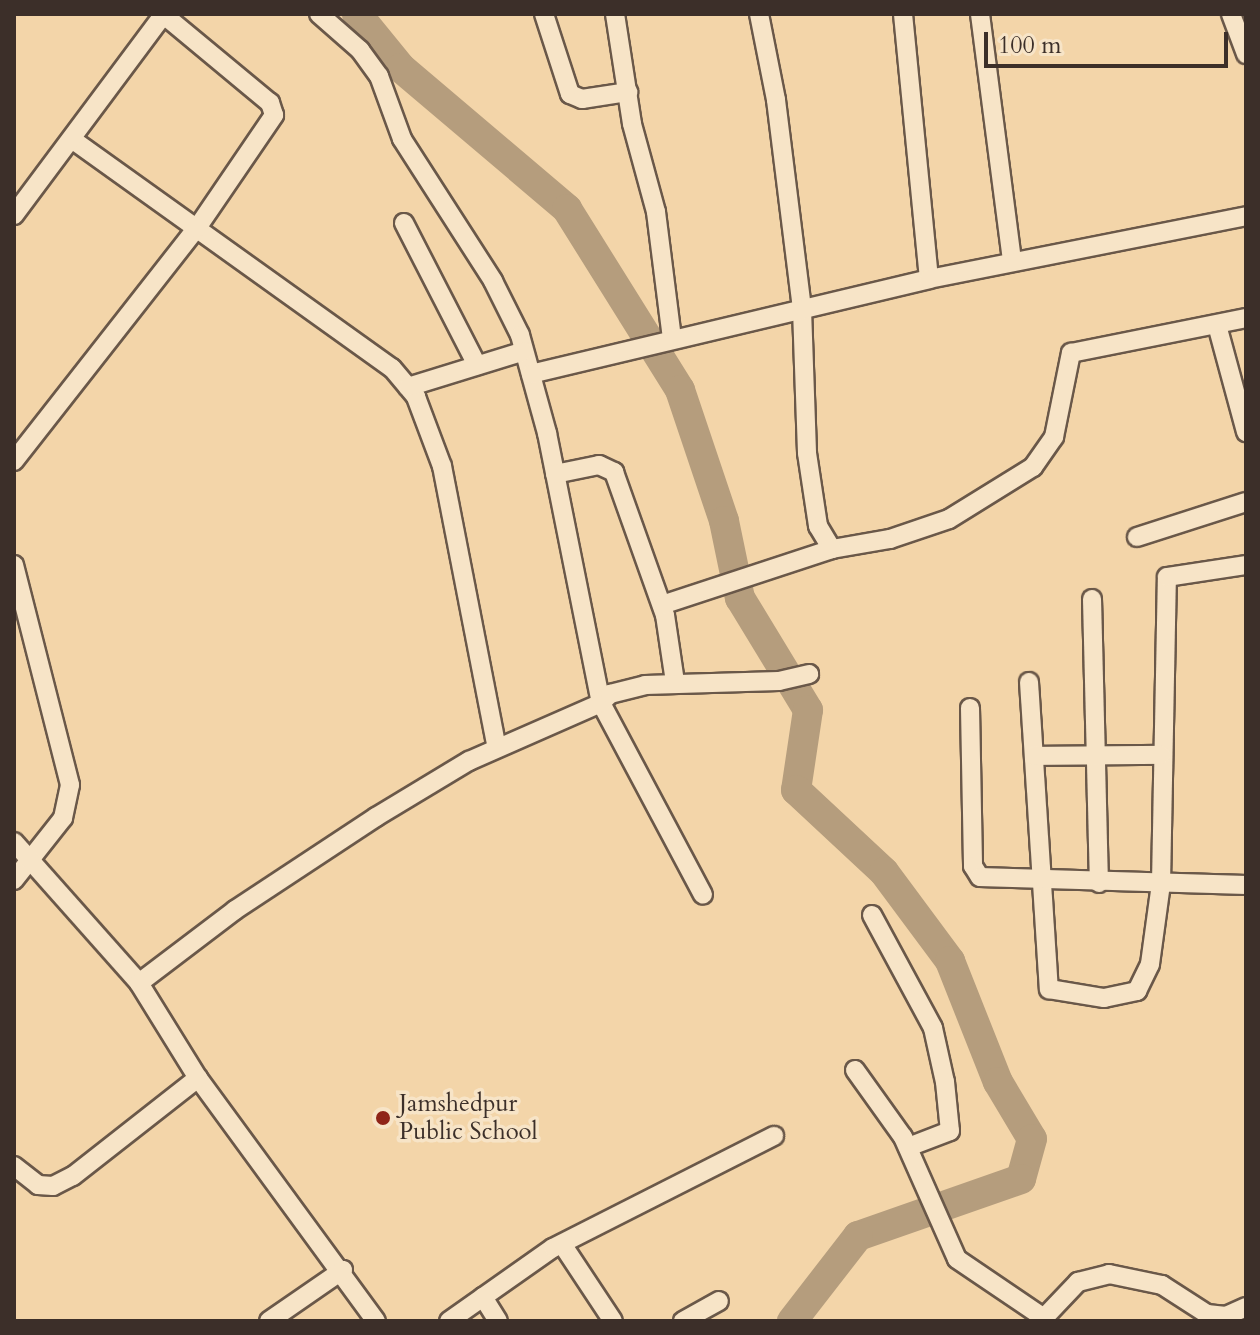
<!DOCTYPE html>
<style>
body{margin:0}
#map{position:relative;width:1260px;height:1335px;overflow:hidden;background:#f3d5a9;font-family:Cardo,serif}
div>[style]{position:absolute}
.river>*{height:30px;margin:-15px;padding:0 15px;transform-origin:15px;border-radius:15px;background:#b59d7d}
.roads{filter:drop-shadow(2px 0 #6a5849) drop-shadow(-2px 0 #6a5849) drop-shadow(0 2px #6a5849) drop-shadow(0 -2px #6a5849)}
.minor>*{height:18px;margin:-9px;padding:0 9px;transform-origin:9px;border-radius:9px;background:#f7e4c7}
.dots>*{width:22px;height:22px;translate:-50% -50%;box-sizing:border-box;border:4px solid #f7e4c7;border-radius:50%}
span{translate:-50% -50%;white-space:nowrap;text-align:center;line-height:1.15;-webkit-text-stroke:7px #f7e4c7;paint-order:stroke}
.poi-label{font-size:24px;color:#3c2f29}
.left{translate:0 -50%;text-align:left}
.frame{position:absolute;inset:0;border:16px solid #3c2f29;pointer-events:none}
.scale{position:absolute;left:984px;top:32px;width:244px;height:36px;box-sizing:border-box;border:4px solid #3c2f29;border-top:0;padding-left:10px;font-size:24px;line-height:28px;white-space:nowrap;color:#3c2f29;-webkit-text-stroke:6px #f7e4c7;paint-order:stroke}
</style>
<div id="map">
<div class="river">
<div style="left:357px;top:14px;width:70px;rotate:50.8deg"></div>
<div style="left:401px;top:68px;width:218px;rotate:40.3deg"></div>
<div style="left:567px;top:209px;width:213px;rotate:58deg"></div>
<div style="left:680px;top:390px;width:138px;rotate:71.4deg"></div>
<div style="left:724px;top:521px;width:79px;rotate:78.3deg"></div>
<div style="left:740px;top:598px;width:131px;rotate:58.7deg"></div>
<div style="left:808px;top:710px;width:81px;rotate:98.5deg"></div>
<div style="left:796px;top:790px;width:120px;rotate:43deg"></div>
<div style="left:884px;top:872px;width:111px;rotate:53.4deg"></div>
<div style="left:950px;top:961px;width:130px;rotate:68.4deg"></div>
<div style="left:998px;top:1082px;width:66px;rotate:59.2deg"></div>
<div style="left:1032px;top:1139px;width:41px;rotate:105.4deg"></div>
<div style="left:1021px;top:1179px;width:173px;rotate:160.7deg"></div>
<div style="left:858px;top:1236px;width:108px;rotate:127.8deg"></div>
</div>
<div class="roads">
<div class="minor">
<div style="left:319px;top:14px;width:55px;rotate:41.3deg"></div>
<div style="left:360px;top:50px;width:32px;rotate:54deg"></div>
<div style="left:379px;top:76px;width:67px;rotate:69.9deg"></div>
<div style="left:402px;top:139px;width:169px;rotate:57.3deg"></div>
<div style="left:493px;top:281px;width:60px;rotate:63.4deg"></div>
<div style="left:520px;top:335px;width:102px;rotate:74.6deg"></div>
<div style="left:547px;top:433px;width:275px;rotate:78.7deg"></div>
<div style="left:601px;top:703px;width:217px;rotate:62deg"></div>
<div style="left:544px;top:14px;width:84px;rotate:72deg"></div>
<div style="left:570px;top:94px;width:13px;rotate:23deg"></div>
<div style="left:582px;top:99px;width:47px;rotate:-8.7deg"></div>
<div style="left:615px;top:14px;width:111px;rotate:81.2deg"></div>
<div style="left:632px;top:124px;width:91px;rotate:74.7deg"></div>
<div style="left:656px;top:212px;width:128px;rotate:82.8deg"></div>
<div style="left:759px;top:14px;width:88px;rotate:78.8deg"></div>
<div style="left:776px;top:100px;width:211px;rotate:82.9deg"></div>
<div style="left:802px;top:309px;width:144px;rotate:88deg"></div>
<div style="left:807px;top:453px;width:74px;rotate:81.4deg"></div>
<div style="left:818px;top:526px;width:27px;rotate:59deg"></div>
<div style="left:832px;top:549px;width:59px;rotate:-9.8deg"></div>
<div style="left:890px;top:539px;width:62px;rotate:-18.7deg"></div>
<div style="left:949px;top:519px;width:99px;rotate:-31.8deg"></div>
<div style="left:1033px;top:467px;width:37px;rotate:-55deg"></div>
<div style="left:1054px;top:437px;width:86px;rotate:-78.6deg"></div>
<div style="left:1071px;top:353px;width:178px;rotate:-11.3deg"></div>
<div style="left:903px;top:14px;width:266px;rotate:84.4deg"></div>
<div style="left:980px;top:14px;width:250px;rotate:82.6deg"></div>
<div style="left:1231px;top:14px;width:43px;rotate:69.4deg"></div>
<div style="left:73px;top:140px;width:392px;rotate:35.6deg"></div>
<div style="left:392px;top:368px;width:38px;rotate:50deg"></div>
<div style="left:416px;top:397px;width:74px;rotate:69.4deg"></div>
<div style="left:442px;top:466px;width:287px;rotate:79deg"></div>
<div style="left:14px;top:215px;width:251px;rotate:-53.3deg"></div>
<div style="left:404px;top:223px;width:160px;rotate:62.8deg"></div>
<div style="left:1217px;top:325px;width:111px;rotate:74.8deg"></div>
<div style="left:531px;top:374px;width:409px;rotate:-13.4deg"></div>
<div style="left:929px;top:279px;width:323px;rotate:-11.2deg"></div>
<div style="left:408px;top:387px;width:121px;rotate:-17.2deg"></div>
<div style="left:14px;top:461px;width:296px;rotate:-51.9deg"></div>
<div style="left:197px;top:228px;width:137px;rotate:-55.7deg"></div>
<div style="left:274px;top:115px;width:13px;rotate:-108deg"></div>
<div style="left:270px;top:103px;width:138px;rotate:-140.3deg"></div>
<div style="left:555px;top:474px;width:45px;rotate:-11.6deg"></div>
<div style="left:599px;top:465px;width:17px;rotate:25deg"></div>
<div style="left:614px;top:472px;width:152px;rotate:70.4deg"></div>
<div style="left:665px;top:615px;width:68px;rotate:81.5deg"></div>
<div style="left:1137px;top:537px;width:114px;rotate:-17.8deg"></div>
<div style="left:14px;top:565px;width:227px;rotate:75.7deg"></div>
<div style="left:70px;top:785px;width:34px;rotate:102deg"></div>
<div style="left:63px;top:818px;width:79px;rotate:128.3deg"></div>
<div style="left:1092px;top:599px;width:284px;rotate:88.6deg"></div>
<div style="left:662px;top:605px;width:179px;rotate:-18.2deg"></div>
<div style="left:1029px;top:682px;width:308px;rotate:86.3deg"></div>
<div style="left:1049px;top:989px;width:56px;rotate:9.3deg"></div>
<div style="left:1104px;top:998px;width:34px;rotate:-12deg"></div>
<div style="left:1137px;top:991px;width:30px;rotate:-64deg"></div>
<div style="left:1150px;top:964px;width:81px;rotate:-82.2deg"></div>
<div style="left:1161px;top:884px;width:307px;rotate:-88.9deg"></div>
<div style="left:1167px;top:577px;width:80px;rotate:-8.6deg"></div>
<div style="left:970px;top:708px;width:158px;rotate:88.9deg"></div>
<div style="left:973px;top:866px;width:13px;rotate:58deg"></div>
<div style="left:980px;top:877px;width:266px;rotate:1.7deg"></div>
<div style="left:1034px;top:756px;width:127px;rotate:-0.5deg"></div>
<div style="left:14px;top:842px;width:188px;rotate:48.4deg"></div>
<div style="left:139px;top:983px;width:112px;rotate:58.2deg"></div>
<div style="left:198px;top:1078px;width:301px;rotate:53.8deg"></div>
<div style="left:872px;top:915px;width:128px;rotate:61.6deg"></div>
<div style="left:933px;top:1028px;width:55px;rotate:77.5deg"></div>
<div style="left:945px;top:1082px;width:49px;rotate:84.2deg"></div>
<div style="left:950px;top:1131px;width:45px;rotate:159.1deg"></div>
<div style="left:139px;top:983px;width:121px;rotate:-37.2deg"></div>
<div style="left:235px;top:910px;width:169px;rotate:-33.4deg"></div>
<div style="left:376px;top:817px;width:109px;rotate:-31.1deg"></div>
<div style="left:469px;top:761px;width:144px;rotate:-23.7deg"></div>
<div style="left:601px;top:703px;width:13px;rotate:-45deg"></div>
<div style="left:610px;top:694px;width:36px;rotate:-14deg"></div>
<div style="left:645px;top:685px;width:134px;rotate:-1.7deg"></div>
<div style="left:779px;top:681px;width:31px;rotate:-13deg"></div>
<div style="left:855px;top:1070px;width:82px;rotate:54.4deg"></div>
<div style="left:903px;top:1137px;width:133px;rotate:66.1deg"></div>
<div style="left:957px;top:1259px;width:105px;rotate:34.1deg"></div>
<div style="left:14px;top:1166px;width:31px;rotate:38deg"></div>
<div style="left:38px;top:1185px;width:15px;rotate:4deg"></div>
<div style="left:53px;top:1186px;width:22px;rotate:-27deg"></div>
<div style="left:73px;top:1176px;width:159px;rotate:-38.1deg"></div>
<div style="left:562px;top:1244px;width:92px;rotate:56.5deg"></div>
<div style="left:483px;top:1297px;width:28px;rotate:58deg"></div>
<div style="left:269px;top:1321px;width:90px;rotate:-34.6deg"></div>
<div style="left:449px;top:1321px;width:127px;rotate:-35.1deg"></div>
<div style="left:553px;top:1248px;width:248px;rotate:-26.9deg"></div>
<div style="left:683px;top:1321px;width:41px;rotate:-29.1deg"></div>
<div style="left:1041px;top:1321px;width:54px;rotate:-46.5deg"></div>
<div style="left:1078px;top:1282px;width:32px;rotate:-14deg"></div>
<div style="left:1109px;top:1274px;width:54px;rotate:11.7deg"></div>
<div style="left:1162px;top:1285px;width:54px;rotate:32.8deg"></div>
<div style="left:1207px;top:1314px;width:19px;rotate:6deg"></div>
<div style="left:1226px;top:1316px;width:22px;rotate:-24deg"></div>
</div>
</div>
<div class="dots">
<div style="left:383px;top:1118px;background:#8f2418"></div>
</div>
<div class="poi-label">
<span class="left" style="left:399px;top:1118px">Jamshedpur<br>Public School</span>
</div>
<div class="frame"></div>
<div class="scale">100 m</div>
</div>
